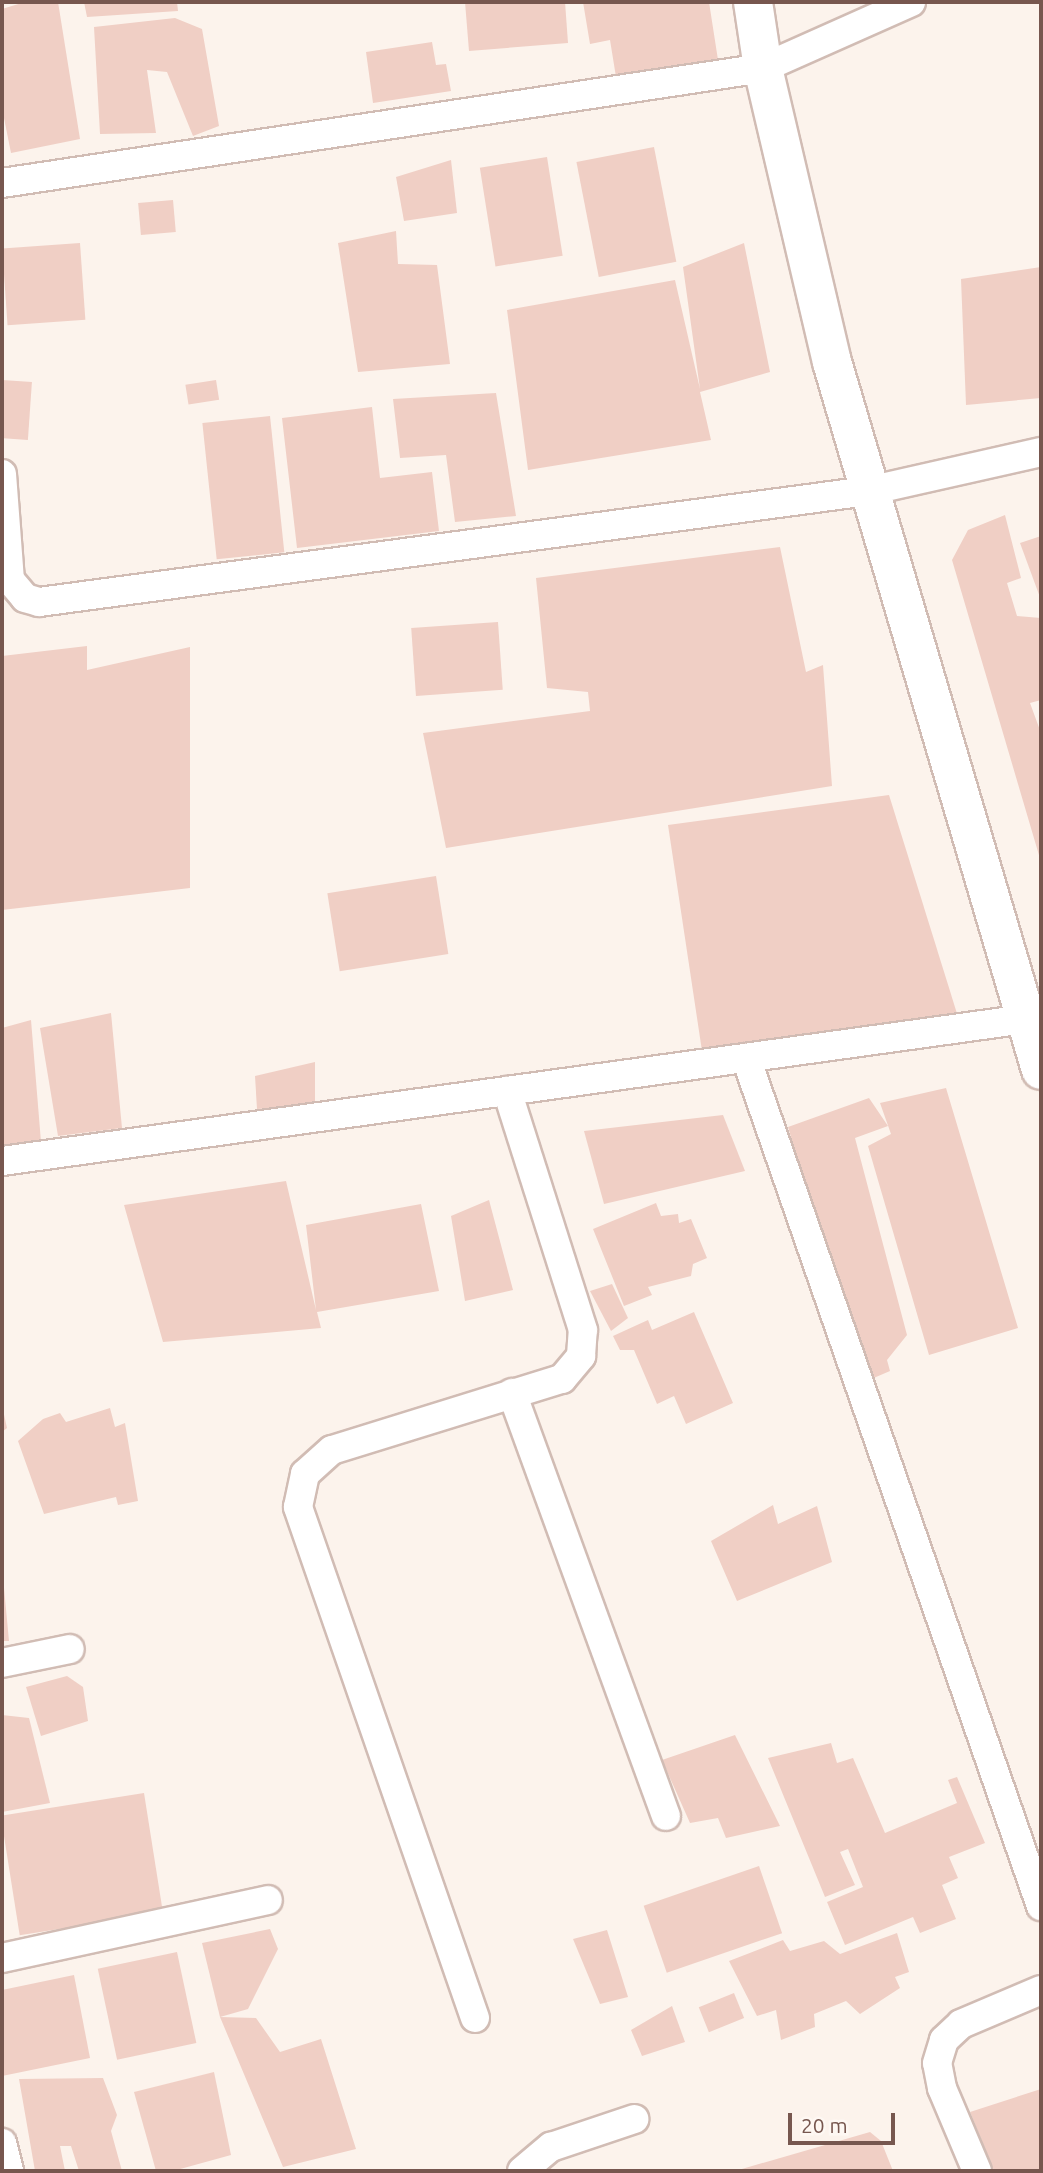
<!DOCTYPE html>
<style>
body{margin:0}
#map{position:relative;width:1043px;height:2173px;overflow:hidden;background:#fcf3ec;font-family:Ubuntu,sans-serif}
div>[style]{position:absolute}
.building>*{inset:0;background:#f0cfc5;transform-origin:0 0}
.roads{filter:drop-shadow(2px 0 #d1bcb4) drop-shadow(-2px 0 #d1bcb4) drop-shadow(0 2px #d1bcb4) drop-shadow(0 -2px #d1bcb4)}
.street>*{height:28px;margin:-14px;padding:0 14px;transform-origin:14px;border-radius:14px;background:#fff}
.secondary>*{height:38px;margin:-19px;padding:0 19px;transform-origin:19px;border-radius:19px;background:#fff}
span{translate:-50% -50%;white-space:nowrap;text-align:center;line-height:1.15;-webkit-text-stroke:5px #fef8f3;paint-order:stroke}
.frame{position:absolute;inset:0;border:4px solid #77574f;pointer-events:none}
.scale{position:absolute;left:788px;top:2113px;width:107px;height:32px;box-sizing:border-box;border:4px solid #77574f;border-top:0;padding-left:9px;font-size:21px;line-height:24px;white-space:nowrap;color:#77574f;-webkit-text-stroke:5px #fef8f3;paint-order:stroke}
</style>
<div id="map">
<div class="building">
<div style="clip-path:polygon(25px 2px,58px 2px,80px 139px,11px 153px,2px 108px,2px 9px)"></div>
<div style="clip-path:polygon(84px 2px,177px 2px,178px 11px,87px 17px)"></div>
<div style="clip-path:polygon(465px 2px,565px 2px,568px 43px,469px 51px)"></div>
<div style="clip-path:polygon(583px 2px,709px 2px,718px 60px,616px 77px,610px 40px,590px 44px)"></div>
<div style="clip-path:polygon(175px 18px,202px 29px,219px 126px,193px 136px,167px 72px,147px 70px,156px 133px,100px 134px,94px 27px)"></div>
<div style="clip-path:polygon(432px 42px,436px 65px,446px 64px,451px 91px,373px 103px,366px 52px)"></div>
<div style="left:654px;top:147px;width:117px;height:79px;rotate:79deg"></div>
<div style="left:547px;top:157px;width:100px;height:68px;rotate:81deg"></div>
<div style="clip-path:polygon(451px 160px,457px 213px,404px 221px,396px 177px)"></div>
<div style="left:173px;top:200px;width:32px;height:35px;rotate:85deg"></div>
<div style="clip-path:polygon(396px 231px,398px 264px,437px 265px,450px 364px,358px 372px,338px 243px)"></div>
<div style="left:80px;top:243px;width:77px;height:78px;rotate:86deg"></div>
<div style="clip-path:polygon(744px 243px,770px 372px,700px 392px,711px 440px,528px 470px,507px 310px,675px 280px,700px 389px,683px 267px)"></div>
<div style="clip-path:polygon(1041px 267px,1041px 398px,966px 405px,961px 279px)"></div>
<div style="left:2px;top:380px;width:30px;height:58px;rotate:4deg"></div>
<div style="left:216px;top:380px;width:20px;height:31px;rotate:81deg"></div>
<div style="clip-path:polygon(496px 393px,516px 516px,455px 522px,446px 455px,400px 458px,393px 399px)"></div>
<div style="clip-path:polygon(372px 407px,380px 478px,432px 472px,439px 531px,297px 548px,282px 418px)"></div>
<div style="left:270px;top:416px;width:137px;height:68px;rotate:84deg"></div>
<div style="clip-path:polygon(1005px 515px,1021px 578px,1007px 583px,1017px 616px,1041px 618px,1041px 700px,1030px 703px,1041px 733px,1041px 862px,952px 560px,968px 530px)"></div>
<div style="clip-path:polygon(1041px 536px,1041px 600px,1020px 543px)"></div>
<div style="clip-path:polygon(780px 547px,806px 672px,823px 665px,832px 786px,446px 848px,423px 733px,590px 711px,588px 692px,547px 688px,536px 578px)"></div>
<div style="left:498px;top:622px;width:68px;height:87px;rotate:86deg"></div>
<div style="clip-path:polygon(87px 646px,87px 670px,190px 647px,190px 888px,2px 910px,2px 656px)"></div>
<div style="clip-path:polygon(889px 795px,959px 1020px,702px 1051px,668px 825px)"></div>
<div style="left:436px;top:876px;width:79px;height:110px;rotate:81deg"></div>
<div style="clip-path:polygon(111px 1013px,122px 1128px,58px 1136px,40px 1028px)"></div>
<div style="clip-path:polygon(31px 1020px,41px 1142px,2px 1146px,2px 1028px)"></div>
<div style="clip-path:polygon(315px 1062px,315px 1106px,257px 1109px,255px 1076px)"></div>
<div style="clip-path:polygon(946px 1088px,1018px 1328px,929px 1355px,868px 1146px,891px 1134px,880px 1103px)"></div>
<div style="clip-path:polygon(869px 1098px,888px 1126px,855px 1138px,907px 1335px,887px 1360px,890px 1371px,862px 1383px,788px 1127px)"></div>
<div style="clip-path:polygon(723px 1115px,745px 1171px,604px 1204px,584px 1131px)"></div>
<div style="clip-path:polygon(286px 1181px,316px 1310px,306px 1225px,421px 1204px,439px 1291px,317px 1312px,321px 1328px,163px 1342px,124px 1205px)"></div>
<div style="clip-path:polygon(489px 1200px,513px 1290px,465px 1301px,451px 1216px)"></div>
<div style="clip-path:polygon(656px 1203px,661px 1216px,678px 1214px,679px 1223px,691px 1219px,707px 1258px,693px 1264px,691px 1276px,648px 1287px,652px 1295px,624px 1306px,593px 1229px)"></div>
<div style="clip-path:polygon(612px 1284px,628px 1318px,611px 1331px,590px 1291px)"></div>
<div style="clip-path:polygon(694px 1312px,733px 1403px,686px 1424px,674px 1396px,657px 1404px,634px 1350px,620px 1350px,613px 1336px,648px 1320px,652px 1330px)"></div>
<div style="clip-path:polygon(110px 1408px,115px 1427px,125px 1423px,138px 1501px,118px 1505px,116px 1497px,44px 1514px,18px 1441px,43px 1419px,60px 1413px,66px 1422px)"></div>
<div style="clip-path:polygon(3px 1410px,7px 1428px,2px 1432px,2px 1411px)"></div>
<div style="clip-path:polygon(773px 1505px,778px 1524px,817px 1506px,832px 1562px,737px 1601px,711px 1541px)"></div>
<div style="clip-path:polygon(2px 1588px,4px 1588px,9px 1641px,2px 1641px)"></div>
<div style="clip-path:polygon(67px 1676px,83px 1687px,88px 1721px,41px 1736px,26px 1687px)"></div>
<div style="clip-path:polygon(2px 1715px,29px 1718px,50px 1803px,2px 1812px)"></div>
<div style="clip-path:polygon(735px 1735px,780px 1826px,726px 1838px,718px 1818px,690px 1823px,662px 1760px)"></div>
<div style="clip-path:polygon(831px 1743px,837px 1763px,853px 1758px,885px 1833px,957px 1803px,948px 1780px,957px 1777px,985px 1843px,949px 1857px,958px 1878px,942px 1885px,956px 1919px,920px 1933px,913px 1917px,845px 1945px,827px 1902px,863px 1887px,848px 1849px,840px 1852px,855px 1885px,825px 1897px,768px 1758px)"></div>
<div style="left:144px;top:1793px;width:121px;height:145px;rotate:81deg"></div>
<div style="left:759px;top:1866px;width:71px;height:122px;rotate:71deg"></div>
<div style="clip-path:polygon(270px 1929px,278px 1949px,248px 2009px,220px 2017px,202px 1943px)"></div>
<div style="clip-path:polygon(607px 1930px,628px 1997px,600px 2004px,573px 1939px)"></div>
<div style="clip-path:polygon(897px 1933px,909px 1972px,895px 1977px,900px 1988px,860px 2014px,846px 2001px,814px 2014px,815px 2027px,781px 2040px,776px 2010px,757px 2016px,729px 1961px,783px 1940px,790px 1951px,824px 1941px,840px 1954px)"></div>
<div style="left:177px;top:1952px;width:93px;height:81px;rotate:78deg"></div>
<div style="clip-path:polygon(74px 1975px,90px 2058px,2px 2076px,2px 1990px)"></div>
<div style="left:734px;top:1993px;width:27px;height:38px;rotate:68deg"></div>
<div style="clip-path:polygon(672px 2006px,685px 2042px,642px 2056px,631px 2030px)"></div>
<div style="clip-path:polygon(220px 2017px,256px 2018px,280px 2052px,321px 2039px,356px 2149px,283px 2167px)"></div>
<div style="clip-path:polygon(214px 2072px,231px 2155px,173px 2171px,156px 2171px,134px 2092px)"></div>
<div style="clip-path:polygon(103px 2078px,117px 2115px,111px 2131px,122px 2171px,79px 2171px,71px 2146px,60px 2146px,65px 2171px,35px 2171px,19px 2079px)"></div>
<div style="clip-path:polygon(1041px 2089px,1041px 2171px,994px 2171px,970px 2112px)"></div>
<div style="clip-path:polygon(870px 2132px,881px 2141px,893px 2171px,735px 2171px)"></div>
</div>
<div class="roads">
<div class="street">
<div style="left:2px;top:183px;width:770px;rotate:-8.59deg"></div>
<div style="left:763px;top:68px;width:162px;rotate:-24deg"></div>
<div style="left:2px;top:474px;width:106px;rotate:85.7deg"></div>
<div style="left:10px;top:580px;width:23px;rotate:50deg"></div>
<div style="left:25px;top:598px;width:15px;rotate:16deg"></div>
<div style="left:39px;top:602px;width:836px;rotate:-7.63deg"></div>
<div style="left:868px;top:491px;width:177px;rotate:-12.7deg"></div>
<div style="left:746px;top:1058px;width:898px;rotate:70.82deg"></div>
<div style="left:2px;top:1161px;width:1033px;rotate:-7.9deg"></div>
<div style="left:512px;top:1393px;width:450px;rotate:70deg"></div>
<div style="left:2px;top:1663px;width:69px;rotate:-11.6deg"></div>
<div style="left:2px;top:1958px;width:272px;rotate:-12.3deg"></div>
<div style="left:475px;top:2018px;width:541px;rotate:-109.11deg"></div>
<div style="left:298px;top:1507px;width:34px;rotate:-78deg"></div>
<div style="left:305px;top:1474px;width:36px;rotate:-42deg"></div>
<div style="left:332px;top:1450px;width:241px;rotate:-17.2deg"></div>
<div style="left:562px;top:1379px;width:30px;rotate:-50deg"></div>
<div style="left:581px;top:1356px;width:26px;rotate:-86deg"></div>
<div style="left:583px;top:1330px;width:251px;rotate:-107.6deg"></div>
<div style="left:2px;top:2143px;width:29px;rotate:76deg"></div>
<div style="left:522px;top:2171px;width:38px;rotate:-40deg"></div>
<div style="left:551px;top:2147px;width:88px;rotate:-18.6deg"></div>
<div style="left:977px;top:2171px;width:90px;rotate:-112.9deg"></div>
<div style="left:942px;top:2088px;width:25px;rotate:-101deg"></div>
<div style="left:937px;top:2063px;width:24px;rotate:-73deg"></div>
<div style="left:944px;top:2040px;width:23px;rotate:-43deg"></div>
<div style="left:961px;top:2024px;width:87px;rotate:-23deg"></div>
</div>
<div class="secondary">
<div style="left:753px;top:2px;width:67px;rotate:81.4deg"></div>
<div style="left:763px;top:68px;width:302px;rotate:76.8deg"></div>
<div style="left:832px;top:362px;width:738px;rotate:73.55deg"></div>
</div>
</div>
<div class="frame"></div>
<div class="scale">20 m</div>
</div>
